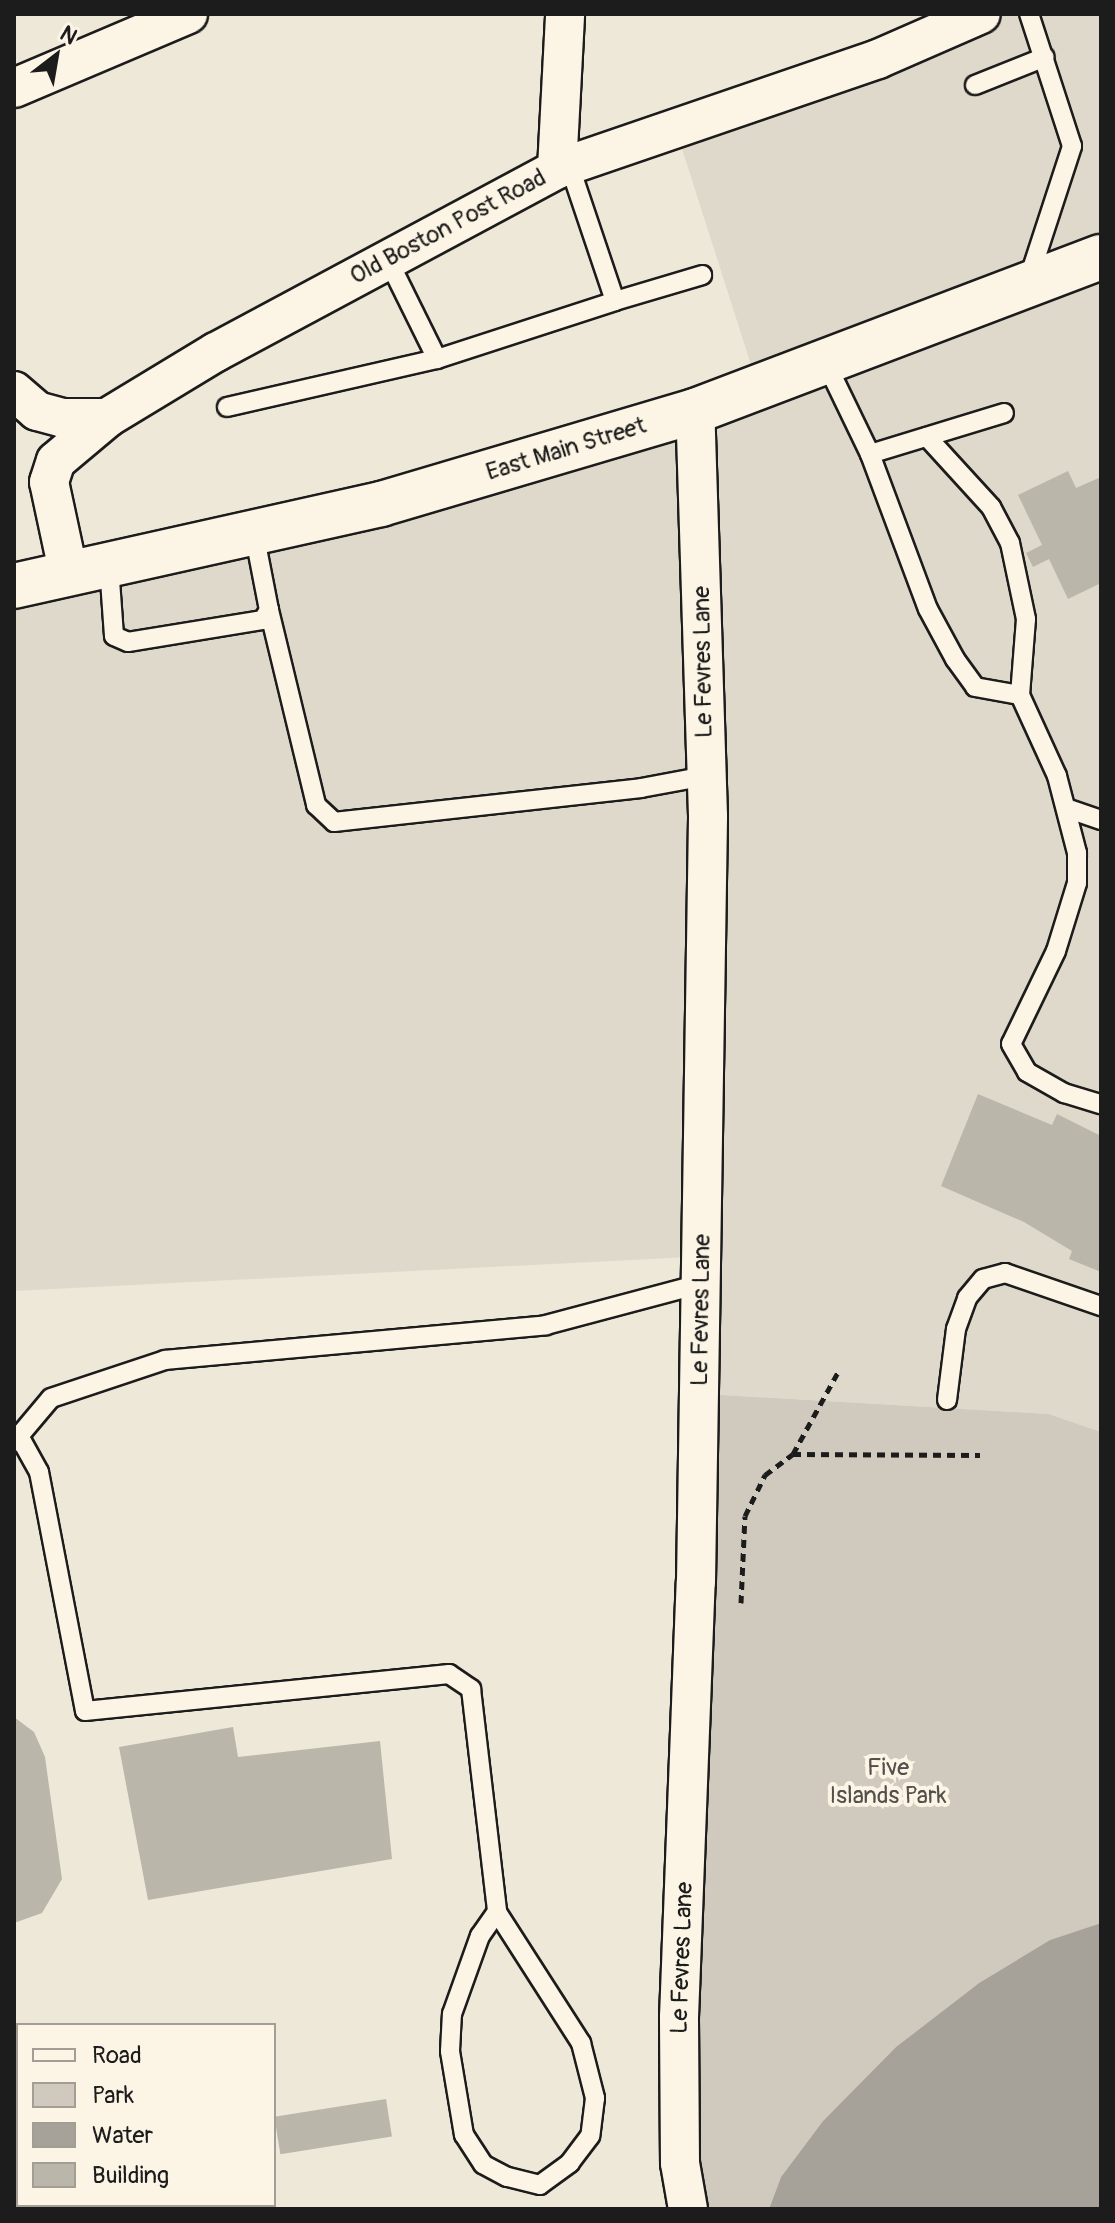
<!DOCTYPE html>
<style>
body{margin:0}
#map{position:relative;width:1115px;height:2223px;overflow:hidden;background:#eee8d9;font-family:Pangolin,sans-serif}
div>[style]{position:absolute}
.built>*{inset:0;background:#ded9cb}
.green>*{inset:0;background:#cfcabd}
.water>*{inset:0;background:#a7a299}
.building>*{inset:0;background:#bab6aa;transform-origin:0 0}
.path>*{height:5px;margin-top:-2.5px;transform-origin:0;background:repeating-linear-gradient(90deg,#1c1c1c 0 8px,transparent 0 14px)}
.roads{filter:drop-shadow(2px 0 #1c1c1c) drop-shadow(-2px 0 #1c1c1c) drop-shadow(0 2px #1c1c1c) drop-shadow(0 -2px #1c1c1c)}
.service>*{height:18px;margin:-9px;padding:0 9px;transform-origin:9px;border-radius:9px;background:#fcf5e5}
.minor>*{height:38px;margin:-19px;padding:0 19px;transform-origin:19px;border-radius:19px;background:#fcf5e5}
.primary>*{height:44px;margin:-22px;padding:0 22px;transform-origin:22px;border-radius:22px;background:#fcf5e5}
span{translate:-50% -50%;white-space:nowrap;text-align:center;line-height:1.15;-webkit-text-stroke:8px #fcf5e5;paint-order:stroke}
.street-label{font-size:24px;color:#1c1c1c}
.park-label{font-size:24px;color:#52504c}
.frame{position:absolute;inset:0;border:16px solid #1c1c1c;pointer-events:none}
.legend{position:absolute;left:16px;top:2023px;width:260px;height:184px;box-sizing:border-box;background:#fcf5e5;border:2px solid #a29e95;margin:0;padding:10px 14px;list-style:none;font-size:24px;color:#1c1c1c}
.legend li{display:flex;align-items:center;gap:16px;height:40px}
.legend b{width:40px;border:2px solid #a29e95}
.north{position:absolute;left:16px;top:16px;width:80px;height:80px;-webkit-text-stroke:6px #fcf5e5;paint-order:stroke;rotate:31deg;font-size:22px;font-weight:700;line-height:32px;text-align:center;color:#1c1c1c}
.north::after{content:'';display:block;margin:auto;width:28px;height:36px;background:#1c1c1c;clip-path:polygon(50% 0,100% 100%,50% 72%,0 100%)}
</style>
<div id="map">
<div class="built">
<div style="clip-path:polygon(992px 14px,1101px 14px,1101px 1432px,1049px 1414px,688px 1393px,691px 1257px,14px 1291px,14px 578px,760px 393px,676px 130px)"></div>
</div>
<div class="green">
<div style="clip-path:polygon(688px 1393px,1049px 1414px,1101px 1432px,1101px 1923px,1050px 1940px,979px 1983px,896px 2047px,823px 2121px,781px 2177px,769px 2209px,673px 2209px)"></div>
</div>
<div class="water">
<div style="clip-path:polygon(1101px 1923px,1101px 2209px,769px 2209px,781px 2177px,823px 2121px,896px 2047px,979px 1983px,1050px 1940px)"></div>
</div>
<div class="building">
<div style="clip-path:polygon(1068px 471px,1076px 488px,1101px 477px,1101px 583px,1068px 599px,1049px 559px,1033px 567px,1026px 553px,1042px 545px,1018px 495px)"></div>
<div style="clip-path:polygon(978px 1094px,1052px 1125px,1057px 1114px,1101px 1136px,1101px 1272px,1069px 1259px,1072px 1251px,1024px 1222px,941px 1186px)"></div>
<div style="clip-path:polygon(14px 1717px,34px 1732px,45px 1757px,62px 1879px,42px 1913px,14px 1923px)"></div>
<div style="clip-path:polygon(233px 1727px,238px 1757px,380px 1741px,392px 1859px,148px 1900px,119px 1747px)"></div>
<div style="left:386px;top:2099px;width:38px;height:113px;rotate:81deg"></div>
</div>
<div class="path">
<div style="left:793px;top:1454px;width:94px;rotate:-61.2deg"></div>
<div style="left:741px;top:1603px;width:87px;rotate:-87.4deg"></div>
<div style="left:745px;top:1516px;width:46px;rotate:-64deg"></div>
<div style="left:765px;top:1475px;width:35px;rotate:-37deg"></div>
<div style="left:793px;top:1454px;width:187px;rotate:0.3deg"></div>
</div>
<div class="roads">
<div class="service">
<div style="left:975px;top:85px;width:75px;rotate:-21.8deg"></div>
<div style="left:1028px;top:281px;width:142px;rotate:-71.9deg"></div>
<div style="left:1072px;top:146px;width:139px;rotate:-108deg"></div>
<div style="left:615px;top:301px;width:91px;rotate:-16.6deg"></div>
<div style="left:437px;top:359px;width:187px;rotate:-18deg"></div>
<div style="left:615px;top:301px;width:145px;rotate:-108.6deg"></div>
<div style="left:826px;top:363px;width:101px;rotate:64.2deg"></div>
<div style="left:870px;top:454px;width:165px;rotate:69.5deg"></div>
<div style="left:928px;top:609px;width:57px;rotate:61.6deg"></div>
<div style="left:955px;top:659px;width:34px;rotate:54deg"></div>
<div style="left:975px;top:687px;width:46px;rotate:10.1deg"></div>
<div style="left:227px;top:407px;width:215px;rotate:-12.9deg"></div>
<div style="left:437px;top:359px;width:110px;rotate:-116.3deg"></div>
<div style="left:927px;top:437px;width:95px;rotate:47.6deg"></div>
<div style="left:991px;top:507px;width:41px;rotate:62.2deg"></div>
<div style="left:1010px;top:543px;width:78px;rotate:78.1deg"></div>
<div style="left:1026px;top:619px;width:76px;rotate:94.5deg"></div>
<div style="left:1020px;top:695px;width:89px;rotate:65.4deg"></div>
<div style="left:1057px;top:776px;width:80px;rotate:75.4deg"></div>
<div style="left:1077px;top:853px;width:30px;rotate:90deg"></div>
<div style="left:1077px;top:883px;width:71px;rotate:107.2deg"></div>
<div style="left:1056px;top:951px;width:103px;rotate:115.8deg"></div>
<div style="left:1011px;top:1044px;width:32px;rotate:60deg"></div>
<div style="left:1027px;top:1072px;width:43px;rotate:29.6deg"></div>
<div style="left:1064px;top:1093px;width:39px;rotate:17deg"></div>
<div style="left:870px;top:454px;width:140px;rotate:-17deg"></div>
<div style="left:109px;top:566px;width:70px;rotate:85.9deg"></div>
<div style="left:114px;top:636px;width:15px;rotate:23deg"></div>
<div style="left:128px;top:642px;width:137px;rotate:-9.3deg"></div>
<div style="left:263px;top:620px;width:12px;rotate:-59deg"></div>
<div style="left:269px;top:610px;width:78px;rotate:-101deg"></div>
<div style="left:269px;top:610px;width:201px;rotate:76.4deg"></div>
<div style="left:316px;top:805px;width:25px;rotate:43deg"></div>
<div style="left:334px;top:822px;width:309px;rotate:-6.3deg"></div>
<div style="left:641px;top:788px;width:65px;rotate:-10.6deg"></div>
<div style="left:1066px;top:808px;width:37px;rotate:19deg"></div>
<div style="left:947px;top:1400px;width:72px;rotate:-82.8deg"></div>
<div style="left:956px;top:1329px;width:33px;rotate:-70deg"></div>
<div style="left:967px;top:1298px;width:25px;rotate:-50deg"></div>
<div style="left:983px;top:1279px;width:23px;rotate:-15deg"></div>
<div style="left:1005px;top:1273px;width:102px;rotate:19deg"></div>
<div style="left:19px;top:1436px;width:41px;rotate:60.9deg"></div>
<div style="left:39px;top:1472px;width:243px;rotate:79.1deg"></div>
<div style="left:85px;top:1711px;width:366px;rotate:-5.8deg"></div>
<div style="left:449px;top:1674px;width:27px;rotate:34deg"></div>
<div style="left:471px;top:1689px;width:225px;rotate:83.3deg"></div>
<div style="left:497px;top:1912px;width:156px;rotate:57.3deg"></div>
<div style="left:581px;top:2043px;width:57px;rotate:75.7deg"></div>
<div style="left:595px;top:2098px;width:38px;rotate:97deg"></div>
<div style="left:590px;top:2136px;width:34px;rotate:127deg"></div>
<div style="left:570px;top:2163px;width:37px;rotate:144deg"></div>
<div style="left:540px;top:2185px;width:34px;rotate:-166deg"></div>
<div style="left:507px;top:2177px;width:27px;rotate:-152deg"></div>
<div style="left:483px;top:2164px;width:35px;rotate:-123deg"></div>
<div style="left:464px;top:2135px;width:85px;rotate:-99.5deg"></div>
<div style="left:450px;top:2051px;width:37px;rotate:-87deg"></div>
<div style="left:452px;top:2014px;width:83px;rotate:-70.3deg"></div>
<div style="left:480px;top:1936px;width:29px;rotate:-55deg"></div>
<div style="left:14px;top:1442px;width:57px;rotate:-49.9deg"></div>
<div style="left:51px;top:1398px;width:120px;rotate:-18.4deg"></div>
<div style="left:165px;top:1360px;width:383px;rotate:-5.2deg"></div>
<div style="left:546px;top:1325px;width:159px;rotate:-14.9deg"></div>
</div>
<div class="minor">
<div style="left:14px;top:88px;width:189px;rotate:-23deg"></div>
<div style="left:557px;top:169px;width:155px;rotate:-87deg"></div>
<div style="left:14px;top:391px;width:30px;rotate:41deg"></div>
<div style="left:37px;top:411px;width:27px;rotate:15deg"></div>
<div style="left:63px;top:418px;width:44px"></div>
<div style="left:69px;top:575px;width:95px;rotate:-102.1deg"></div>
<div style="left:49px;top:482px;width:22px;rotate:-72deg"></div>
<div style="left:56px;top:461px;width:67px;rotate:-40.1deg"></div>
<div style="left:107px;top:418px;width:127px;rotate:-31.2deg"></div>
<div style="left:216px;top:352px;width:387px;rotate:-28.2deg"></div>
<div style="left:557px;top:169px;width:339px;rotate:-18.9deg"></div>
<div style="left:878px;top:59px;width:112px;rotate:-23.6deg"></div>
<div style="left:688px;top:2209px;width:47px;rotate:-99.9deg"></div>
<div style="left:680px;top:2163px;width:146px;rotate:-90.4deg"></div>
<div style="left:679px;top:2017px;width:435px;rotate:-87.8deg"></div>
<div style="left:696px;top:1582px;width:766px;rotate:-89.1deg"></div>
<div style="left:708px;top:816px;width:405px;rotate:-91.8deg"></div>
</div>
<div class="primary">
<div style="left:14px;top:586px;width:376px;rotate:-12.6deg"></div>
<div style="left:381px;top:504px;width:327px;rotate:-16.5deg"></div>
<div style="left:695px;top:411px;width:434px;rotate:-20.8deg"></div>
</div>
</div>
<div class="street-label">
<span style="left:448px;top:227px;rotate:-28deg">Old Boston Post Road</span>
<span style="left:566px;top:449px;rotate:-17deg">East Main Street</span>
<span style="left:703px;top:662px;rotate:-91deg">Le Fevres Lane</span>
<span style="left:701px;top:1310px;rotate:-89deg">Le Fevres Lane</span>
<span style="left:682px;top:1958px;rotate:-88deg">Le Fevres Lane</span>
</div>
<div class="park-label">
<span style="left:888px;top:1782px">Five<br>Islands Park</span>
</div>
<div class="frame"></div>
<ul class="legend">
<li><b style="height:10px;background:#fcf5e5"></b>Road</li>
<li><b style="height:22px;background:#cfcabd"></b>Park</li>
<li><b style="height:22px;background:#a7a299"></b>Water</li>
<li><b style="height:22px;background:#bab6aa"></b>Building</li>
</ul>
<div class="north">N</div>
</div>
